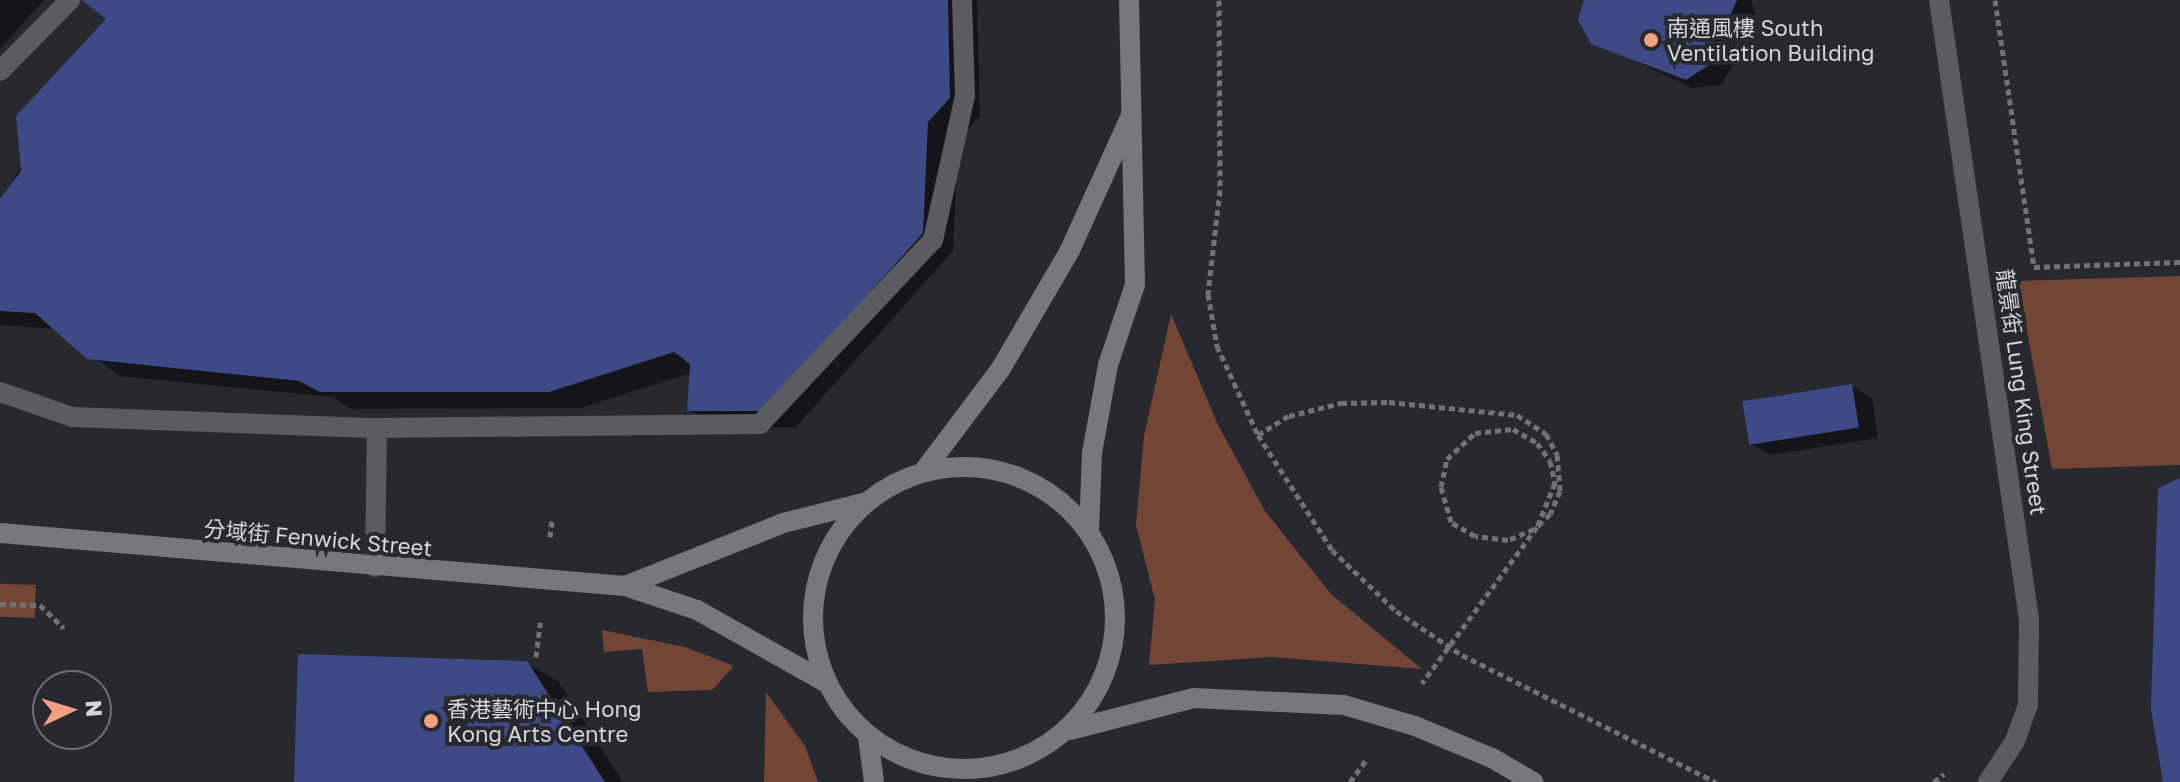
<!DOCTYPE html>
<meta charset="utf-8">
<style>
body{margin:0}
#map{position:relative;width:2180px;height:782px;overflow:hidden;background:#28292f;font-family:"Golos Text","Noto Sans TC",sans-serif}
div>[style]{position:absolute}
.green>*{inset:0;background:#734536;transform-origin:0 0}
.shadow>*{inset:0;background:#0007}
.building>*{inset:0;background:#3d4a86;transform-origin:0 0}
.path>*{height:5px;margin-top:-2.5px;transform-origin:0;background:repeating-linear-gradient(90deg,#717277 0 6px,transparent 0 10px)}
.lane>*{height:20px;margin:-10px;padding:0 10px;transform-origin:10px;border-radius:10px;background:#5b5c5f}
.street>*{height:20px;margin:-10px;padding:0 10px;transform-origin:10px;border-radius:10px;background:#5b5c5f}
.secondary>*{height:20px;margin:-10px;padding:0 10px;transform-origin:10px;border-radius:10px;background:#76787c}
.secondary>.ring{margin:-10px;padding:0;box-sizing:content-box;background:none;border:20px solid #76787c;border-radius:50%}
.dots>*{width:22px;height:22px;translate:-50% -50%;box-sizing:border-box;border:4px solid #28292f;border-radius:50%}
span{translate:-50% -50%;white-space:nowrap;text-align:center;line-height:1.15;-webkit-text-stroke:8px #28292f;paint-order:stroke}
.poi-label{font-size:22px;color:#d6d7da}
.left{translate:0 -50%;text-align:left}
.street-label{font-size:22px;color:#d6d7da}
.north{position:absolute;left:32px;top:670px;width:80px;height:80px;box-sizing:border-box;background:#28292f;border:2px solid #6e6f73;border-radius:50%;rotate:86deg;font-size:22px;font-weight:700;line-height:32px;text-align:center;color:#d6d7da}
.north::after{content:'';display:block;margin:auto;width:28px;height:36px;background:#f39f83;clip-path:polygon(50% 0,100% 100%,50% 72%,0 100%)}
</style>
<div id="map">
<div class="green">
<div style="clip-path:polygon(2180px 276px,2180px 465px,2052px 469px,2018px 281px)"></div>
<div style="clip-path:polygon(1171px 314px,1218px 425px,1265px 511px,1331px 594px,1422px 669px,1272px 657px,1149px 665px,1155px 600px,1136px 525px,1144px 436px)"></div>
<div style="left:36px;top:585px;width:33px;height:36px;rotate:92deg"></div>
<div style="clip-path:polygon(602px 630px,685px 647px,734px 666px,712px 690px,648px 692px,642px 649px,604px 652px)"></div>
<div style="clip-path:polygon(766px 692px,805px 746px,818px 782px,764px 782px)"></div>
</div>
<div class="shadow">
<div style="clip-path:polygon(0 0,44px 0,0 49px)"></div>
<div style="clip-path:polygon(85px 0,977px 0,980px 116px,958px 140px,953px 251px,796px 427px,719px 428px,689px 410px,691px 373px,581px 408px,352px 409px,332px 397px,120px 376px,56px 329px,0 325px,0 202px,109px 19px)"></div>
<div style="clip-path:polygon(1587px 0,1751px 0,1756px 16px,1749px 28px,1729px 39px,1736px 60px,1721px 85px,1692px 88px,1587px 38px,1580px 15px)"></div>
<div style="clip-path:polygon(1852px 386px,1872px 398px,1878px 438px,1770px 455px,1750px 443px)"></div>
<div style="clip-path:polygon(526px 663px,558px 681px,623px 782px,296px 782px)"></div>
</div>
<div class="building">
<div style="clip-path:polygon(82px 0,948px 0,950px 98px,928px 122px,923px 233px,764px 411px,687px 411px,690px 364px,674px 352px,549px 392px,320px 392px,299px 381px,87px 359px,35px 313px,0 311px,0 199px,21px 171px,16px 116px,106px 19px)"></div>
<div style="clip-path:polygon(1584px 0,1737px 0,1729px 18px,1710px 28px,1717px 48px,1712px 63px,1686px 80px,1591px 44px,1578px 20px)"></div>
<div style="left:1852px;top:384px;width:44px;height:111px;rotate:81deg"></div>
<div style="clip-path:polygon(2180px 478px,2180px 782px,2163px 782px,2151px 709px,2158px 488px)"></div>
<div style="clip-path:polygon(298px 654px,527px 661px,605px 782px,294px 782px)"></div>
</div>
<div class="path">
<div style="left:1219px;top:0;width:190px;rotate:89.7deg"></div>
<div style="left:1220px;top:190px;width:105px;rotate:96.6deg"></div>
<div style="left:1208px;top:294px;width:53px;rotate:80.2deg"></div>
<div style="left:1217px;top:346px;width:98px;rotate:65.3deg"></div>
<div style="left:1258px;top:435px;width:36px;rotate:-32deg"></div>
<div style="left:1289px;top:416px;width:54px;rotate:-14deg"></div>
<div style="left:1341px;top:403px;width:48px;rotate:-1.2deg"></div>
<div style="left:1389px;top:402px;width:129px;rotate:5.8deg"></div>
<div style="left:1517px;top:415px;width:35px;rotate:33deg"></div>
<div style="left:1546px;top:434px;width:24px;rotate:62deg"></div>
<div style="left:1557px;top:455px;width:36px;rotate:85deg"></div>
<div style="left:1560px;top:491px;width:25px;rotate:113deg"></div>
<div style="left:1550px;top:514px;width:11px;rotate:135deg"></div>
<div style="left:1542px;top:522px;width:11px;rotate:139deg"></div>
<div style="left:1534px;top:529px;width:28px;rotate:157deg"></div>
<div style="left:1508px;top:540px;width:33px;rotate:-173deg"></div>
<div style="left:1475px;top:536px;width:28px;rotate:-150deg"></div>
<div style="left:1451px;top:522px;width:36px;rotate:-106deg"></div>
<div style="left:1441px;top:487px;width:29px;rotate:-78deg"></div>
<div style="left:1447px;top:459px;width:38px;rotate:-43deg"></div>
<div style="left:1475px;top:433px;width:38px;rotate:-6deg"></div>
<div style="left:1513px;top:429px;width:28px;rotate:30deg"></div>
<div style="left:1537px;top:443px;width:22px;rotate:54deg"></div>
<div style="left:1550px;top:461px;width:23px;rotate:77deg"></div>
<div style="left:1555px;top:483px;width:48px;rotate:112.2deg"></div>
<div style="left:1537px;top:527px;width:194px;rotate:126.4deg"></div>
<div style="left:1995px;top:0;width:270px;rotate:81.7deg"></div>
<div style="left:2034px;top:267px;width:146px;rotate:-2deg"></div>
<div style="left:1258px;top:435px;width:137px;rotate:57.2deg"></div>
<div style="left:1332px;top:550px;width:88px;rotate:43.6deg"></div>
<div style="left:1396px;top:611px;width:79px;rotate:33.7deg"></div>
<div style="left:1462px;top:655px;width:284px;rotate:26.6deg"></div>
<div style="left:550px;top:537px;width:17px;rotate:-83deg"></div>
<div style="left:0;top:604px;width:40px;rotate:1.4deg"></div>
<div style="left:40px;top:605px;width:33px;rotate:44deg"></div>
<div style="left:536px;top:657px;width:35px;rotate:-83deg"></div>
<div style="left:1350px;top:782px;width:29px;rotate:-54deg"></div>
<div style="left:1934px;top:782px;width:13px;rotate:-39deg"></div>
</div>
<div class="lane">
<div style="left:0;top:71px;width:100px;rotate:-45.4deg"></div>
<div style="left:0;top:392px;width:76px;rotate:19.1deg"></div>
<div style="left:72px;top:417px;width:305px;rotate:2.1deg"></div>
<div style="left:377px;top:428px;width:383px;rotate:-0.6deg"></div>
<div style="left:760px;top:424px;width:253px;rotate:-46.8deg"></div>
<div style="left:933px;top:240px;width:148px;rotate:-77.5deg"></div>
<div style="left:965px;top:96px;width:96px;rotate:-91.8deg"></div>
<div style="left:375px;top:567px;width:139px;rotate:-89.2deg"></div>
</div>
<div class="street">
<div style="left:1939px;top:0;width:626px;rotate:81.73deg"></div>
<div style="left:2029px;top:619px;width:86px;rotate:90.7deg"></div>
<div style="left:2028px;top:705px;width:38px;rotate:110deg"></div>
<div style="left:2015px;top:741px;width:49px;rotate:123.4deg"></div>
</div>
<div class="secondary">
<div class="ring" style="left:813px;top:467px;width:282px;height:282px"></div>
<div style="left:923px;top:472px;width:128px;rotate:-53deg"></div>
<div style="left:1000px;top:370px;width:139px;rotate:-59.7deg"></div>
<div style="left:1070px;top:250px;width:145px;rotate:-65.6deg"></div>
<div style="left:1089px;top:531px;width:78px;rotate:-87.8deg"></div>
<div style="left:1092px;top:453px;width:89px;rotate:-79.7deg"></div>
<div style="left:1108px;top:365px;width:84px;rotate:-71.4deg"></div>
<div style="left:1135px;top:285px;width:285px;rotate:-91.2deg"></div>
<div style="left:0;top:533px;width:627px;rotate:4.85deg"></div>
<div style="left:625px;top:586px;width:76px;rotate:18.4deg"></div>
<div style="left:697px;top:610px;width:149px;rotate:29.3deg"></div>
<div style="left:625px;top:586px;width:170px;rotate:-21.7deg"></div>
<div style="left:783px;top:523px;width:83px;rotate:-13.9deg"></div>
<div style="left:1070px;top:730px;width:128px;rotate:-14.5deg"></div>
<div style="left:1194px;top:698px;width:150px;rotate:2.7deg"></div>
<div style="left:1344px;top:705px;width:74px;rotate:16.5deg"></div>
<div style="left:1415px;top:726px;width:83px;rotate:22.6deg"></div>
<div style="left:1492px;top:758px;width:48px;rotate:30.3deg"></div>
<div style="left:868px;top:737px;width:45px;rotate:82.4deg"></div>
</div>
<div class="dots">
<div style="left:1651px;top:40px;background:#f39f83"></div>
<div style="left:431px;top:721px;background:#f39f83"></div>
</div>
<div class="poi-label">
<span class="left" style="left:1667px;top:40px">南通風樓 South<br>Ventilation Building</span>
<span class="left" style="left:447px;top:721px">香港藝術中心 Hong<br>Kong Arts Centre</span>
</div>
<div class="street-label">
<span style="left:2022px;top:392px;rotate:82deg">龍景街 Lung King Street</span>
<span style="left:318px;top:538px;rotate:5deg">分域街 Fenwick Street</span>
</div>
<div class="north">N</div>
</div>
